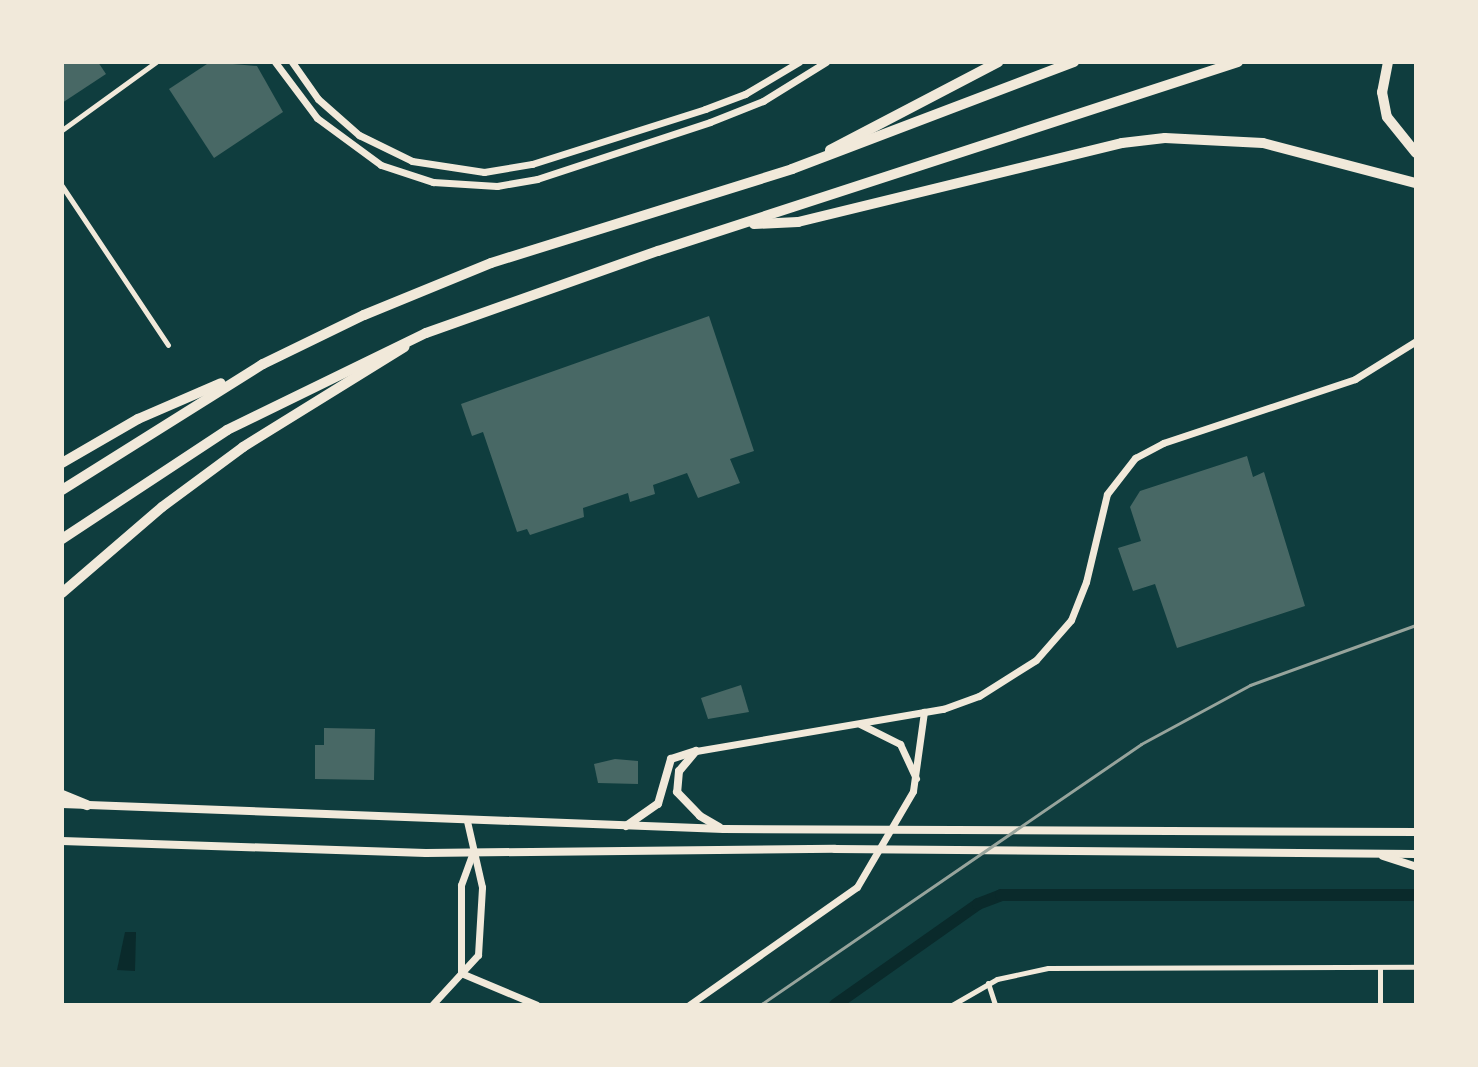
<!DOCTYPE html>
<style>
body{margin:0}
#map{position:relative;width:1478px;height:1067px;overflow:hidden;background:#0f3d3e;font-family:"Source Serif 4",serif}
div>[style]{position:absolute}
.water>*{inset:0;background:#0a2a2b}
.canal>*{height:12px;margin:-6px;padding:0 6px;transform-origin:6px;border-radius:6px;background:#0a2a2b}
.building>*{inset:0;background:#486865}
.minor>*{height:5px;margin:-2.5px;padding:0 2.5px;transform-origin:2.5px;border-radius:2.5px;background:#f1e9da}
.tertiary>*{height:7px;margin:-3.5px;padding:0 3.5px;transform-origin:3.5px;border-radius:3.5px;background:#f1e9da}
.primary>*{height:8px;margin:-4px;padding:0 4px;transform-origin:4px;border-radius:4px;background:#f1e9da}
.motorway>*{height:10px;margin:-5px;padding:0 5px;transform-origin:5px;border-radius:5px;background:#f1e9da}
.rail>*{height:3px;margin:-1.5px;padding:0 1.5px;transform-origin:1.5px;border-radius:1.5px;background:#97a49c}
span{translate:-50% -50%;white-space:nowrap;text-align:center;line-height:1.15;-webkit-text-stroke:6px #f1e9da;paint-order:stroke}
.frame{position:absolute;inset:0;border:64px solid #f1e9da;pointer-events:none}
</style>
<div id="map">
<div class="water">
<div style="clip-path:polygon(125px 932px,136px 932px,135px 971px,117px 970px)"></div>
</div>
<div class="canal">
<div style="left:835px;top:1005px;width:175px;rotate:-35.2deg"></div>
<div style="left:978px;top:904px;width:25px;rotate:-21deg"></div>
<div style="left:1001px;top:895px;width:415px"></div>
</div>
<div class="building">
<div style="clip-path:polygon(62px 62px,98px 62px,106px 74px,62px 103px)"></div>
<div style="clip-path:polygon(210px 62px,257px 66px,283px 112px,214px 158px,169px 89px)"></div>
<div style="clip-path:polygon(709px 316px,754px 451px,730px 459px,740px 483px,698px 498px,687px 473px,653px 485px,655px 494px,630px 502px,628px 493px,583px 508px,584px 517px,530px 535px,527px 529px,517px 532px,483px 432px,472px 436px,461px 404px)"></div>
<div style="clip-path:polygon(1247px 456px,1253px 477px,1264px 472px,1305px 606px,1177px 648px,1155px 584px,1133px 591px,1118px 548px,1141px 541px,1130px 507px,1140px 491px)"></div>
<div style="clip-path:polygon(741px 685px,749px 712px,708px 719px,701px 698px)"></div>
<div style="clip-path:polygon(324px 728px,375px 729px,374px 780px,315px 779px,315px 745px,324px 745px)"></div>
<div style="clip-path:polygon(615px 759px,638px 761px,638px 784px,598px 783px,594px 764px)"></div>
</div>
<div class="minor">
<div style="left:62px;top:130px;width:116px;rotate:-35.9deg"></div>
<div style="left:62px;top:186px;width:191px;rotate:56.3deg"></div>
<div style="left:1380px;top:967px;width:38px;rotate:90deg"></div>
<div style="left:988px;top:983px;width:23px;rotate:72deg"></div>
<div style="left:952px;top:1005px;width:52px;rotate:-30deg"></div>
<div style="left:997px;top:979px;width:52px;rotate:-12.2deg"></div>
<div style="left:1048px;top:968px;width:368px;rotate:-0.2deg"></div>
</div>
<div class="tertiary">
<div style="left:275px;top:62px;width:70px;rotate:53.1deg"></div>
<div style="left:317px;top:118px;width:79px;rotate:36.3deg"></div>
<div style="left:381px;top:165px;width:55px;rotate:18.1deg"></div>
<div style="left:433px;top:182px;width:64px;rotate:3.6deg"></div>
<div style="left:497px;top:186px;width:41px;rotate:-9.9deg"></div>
<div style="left:537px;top:179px;width:182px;rotate:-18.2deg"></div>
<div style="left:710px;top:122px;width:57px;rotate:-21.6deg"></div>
<div style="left:763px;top:101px;width:74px;rotate:-31.8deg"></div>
<div style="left:292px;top:62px;width:45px;rotate:54.9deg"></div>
<div style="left:318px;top:99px;width:55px;rotate:41.3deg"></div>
<div style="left:359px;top:135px;width:59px;rotate:26.1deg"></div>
<div style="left:412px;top:161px;width:73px;rotate:8.7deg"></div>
<div style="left:484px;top:172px;width:49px;rotate:-9.5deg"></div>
<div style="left:532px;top:164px;width:182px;rotate:-17.6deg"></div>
<div style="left:705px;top:109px;width:43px;rotate:-20.6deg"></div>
<div style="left:745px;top:94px;width:63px;rotate:-30.7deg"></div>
<div style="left:860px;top:724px;width:45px;rotate:26.6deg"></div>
<div style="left:900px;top:744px;width:38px;rotate:65deg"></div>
<div style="left:696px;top:751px;width:251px;rotate:-9.7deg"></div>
<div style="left:943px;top:709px;width:38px;rotate:-20deg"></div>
<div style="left:979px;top:696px;width:67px;rotate:-32.3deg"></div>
<div style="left:1036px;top:660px;width:53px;rotate:-48.8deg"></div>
<div style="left:1071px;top:620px;width:41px;rotate:-68.5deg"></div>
<div style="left:1086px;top:582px;width:90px;rotate:-76.6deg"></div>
<div style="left:1107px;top:494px;width:46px;rotate:-52.1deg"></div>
<div style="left:1135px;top:458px;width:32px;rotate:-28deg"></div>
<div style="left:1163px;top:443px;width:202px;rotate:-18.4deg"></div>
<div style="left:1355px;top:379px;width:72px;rotate:-31.9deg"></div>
<div style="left:461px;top:973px;width:88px;rotate:-90deg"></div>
<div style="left:461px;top:885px;width:33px;rotate:-70deg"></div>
<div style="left:461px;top:973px;width:82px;rotate:22.8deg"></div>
<div style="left:432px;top:1005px;width:68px;rotate:-47.4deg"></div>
<div style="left:478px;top:955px;width:68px;rotate:-86.6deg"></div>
<div style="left:482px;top:887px;width:68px;rotate:-102.8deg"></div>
<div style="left:689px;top:1005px;width:205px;rotate:-35.1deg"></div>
<div style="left:857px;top:887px;width:111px;rotate:-59.7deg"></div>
<div style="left:913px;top:791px;width:80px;rotate:-82.1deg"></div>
</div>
<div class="primary">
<div style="left:696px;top:751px;width:26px;rotate:130deg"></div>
<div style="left:679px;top:771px;width:21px;rotate:95deg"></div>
<div style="left:677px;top:792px;width:33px;rotate:46deg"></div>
<div style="left:700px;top:816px;width:22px;rotate:30deg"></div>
<div style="left:62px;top:804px;width:662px;rotate:2.16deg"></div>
<div style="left:724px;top:829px;width:692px;rotate:0.25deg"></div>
<div style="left:626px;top:826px;width:39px;rotate:-35deg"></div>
<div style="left:658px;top:804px;width:47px;rotate:-73.9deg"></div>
<div style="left:671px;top:759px;width:26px;rotate:-18deg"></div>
<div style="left:62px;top:841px;width:364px;rotate:1.9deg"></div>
<div style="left:426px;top:853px;width:409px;rotate:-0.6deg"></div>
<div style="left:835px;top:849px;width:581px;rotate:0.49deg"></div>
<div style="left:1383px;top:856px;width:35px;rotate:18deg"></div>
</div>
<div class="motorway">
<div style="left:1388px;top:62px;width:31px;rotate:101deg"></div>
<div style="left:1382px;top:92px;width:25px;rotate:79deg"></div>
<div style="left:1387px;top:117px;width:46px;rotate:51.1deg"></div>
<div style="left:830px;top:150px;width:190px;rotate:-27.6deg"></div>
<div style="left:754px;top:224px;width:44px;rotate:-2.6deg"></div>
<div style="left:798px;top:222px;width:333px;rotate:-13.7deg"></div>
<div style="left:1122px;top:143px;width:43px;rotate:-6.6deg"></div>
<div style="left:1165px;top:138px;width:98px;rotate:2.9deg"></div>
<div style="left:1263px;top:143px;width:158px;rotate:14.7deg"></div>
<div style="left:62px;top:463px;width:88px;rotate:-30.1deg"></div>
<div style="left:138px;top:419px;width:90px;rotate:-23.4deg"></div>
<div style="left:62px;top:490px;width:237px;rotate:-32.1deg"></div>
<div style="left:263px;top:364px;width:112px;rotate:-25.9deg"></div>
<div style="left:364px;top:315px;width:137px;rotate:-22.3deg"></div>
<div style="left:491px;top:263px;width:315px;rotate:-17.3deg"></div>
<div style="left:792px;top:169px;width:302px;rotate:-20.8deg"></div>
<div style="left:62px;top:539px;width:198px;rotate:-33.4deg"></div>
<div style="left:227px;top:430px;width:221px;rotate:-26deg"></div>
<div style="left:426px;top:333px;width:246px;rotate:-19.5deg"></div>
<div style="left:658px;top:251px;width:610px;rotate:-18.05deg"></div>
<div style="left:62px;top:593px;width:132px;rotate:-40.7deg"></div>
<div style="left:162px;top:507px;width:101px;rotate:-36.5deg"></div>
<div style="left:243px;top:447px;width:190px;rotate:-31.8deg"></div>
<div style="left:62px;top:795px;width:27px;rotate:22deg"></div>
</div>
<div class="rail">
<div style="left:760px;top:1005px;width:462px;rotate:-34.4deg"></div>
<div style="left:1141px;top:744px;width:124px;rotate:-28.4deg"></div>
<div style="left:1250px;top:685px;width:177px;rotate:-19.9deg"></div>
</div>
<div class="frame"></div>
</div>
